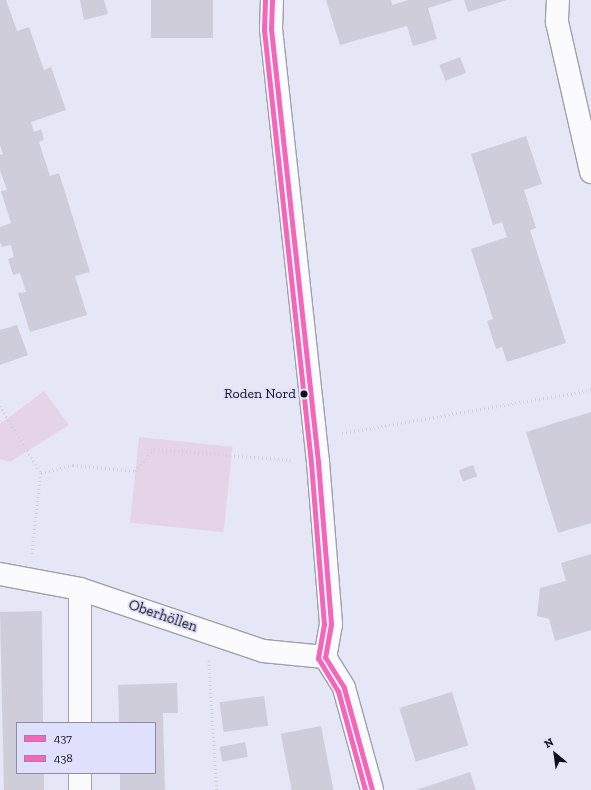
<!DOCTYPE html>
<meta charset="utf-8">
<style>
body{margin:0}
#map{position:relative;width:591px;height:790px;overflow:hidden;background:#e5e6f6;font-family:"Zilla Slab",serif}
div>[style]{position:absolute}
.green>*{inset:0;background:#e5d4e7;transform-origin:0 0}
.building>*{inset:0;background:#d0cdda;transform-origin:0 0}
.path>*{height:2.5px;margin-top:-1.25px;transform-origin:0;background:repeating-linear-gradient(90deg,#d1d1d5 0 1px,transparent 0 4px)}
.roads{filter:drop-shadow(1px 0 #9fa0ac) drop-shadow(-1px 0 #9fa0ac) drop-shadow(0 1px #9fa0ac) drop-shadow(0 -1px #9fa0ac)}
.minor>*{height:22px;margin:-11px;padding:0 11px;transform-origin:11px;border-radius:11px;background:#fbfbfe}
.bus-1>*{height:5px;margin:-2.5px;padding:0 2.5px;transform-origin:2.5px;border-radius:2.5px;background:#f466ba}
.bus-2>*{height:5px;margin:-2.5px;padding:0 2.5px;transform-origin:2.5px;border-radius:2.5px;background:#f466ba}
.dots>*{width:11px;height:11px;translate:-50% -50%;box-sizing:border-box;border:2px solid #dfe0fc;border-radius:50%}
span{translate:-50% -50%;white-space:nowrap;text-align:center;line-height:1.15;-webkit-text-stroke:3.5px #dfe0fc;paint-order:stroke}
.bus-label{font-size:14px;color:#0f0f1a}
.right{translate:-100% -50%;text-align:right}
.street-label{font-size:15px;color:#0f0f1a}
.legend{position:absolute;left:16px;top:722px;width:140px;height:52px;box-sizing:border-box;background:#dfe0fc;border:1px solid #8c8ca2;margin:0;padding:5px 7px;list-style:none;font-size:12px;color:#0f0f1a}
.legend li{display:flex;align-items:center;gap:8px;height:20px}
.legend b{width:20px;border:1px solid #8c8ca2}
.north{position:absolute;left:535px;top:734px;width:40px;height:40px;-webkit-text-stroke:3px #dfe0fc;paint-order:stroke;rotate:331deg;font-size:11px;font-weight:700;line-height:16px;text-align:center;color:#0f0f1a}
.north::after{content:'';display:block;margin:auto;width:14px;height:18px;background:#0f0f1a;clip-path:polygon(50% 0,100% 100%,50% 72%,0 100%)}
</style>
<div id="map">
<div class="green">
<div style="clip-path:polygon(44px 391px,69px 425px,10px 462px,0 459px,0 424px)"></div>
<div style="left:139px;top:437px;width:94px;height:86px;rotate:6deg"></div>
</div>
<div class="building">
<div style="clip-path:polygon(0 0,6px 0,17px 31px,29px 27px,44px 70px,51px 67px,66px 110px,31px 122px,34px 132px,41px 129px,44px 140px,39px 142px,50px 176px,59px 173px,90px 272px,75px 276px,87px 315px,30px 332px,18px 293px,26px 292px,20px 273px,13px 275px,8px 259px,14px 257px,11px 245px,2px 247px,0 242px,0 227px,11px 223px,1px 191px,7px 190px,0 170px,0 155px,3px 154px,0 145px)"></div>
<div style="clip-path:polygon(80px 0,104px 0,108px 14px,84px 20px)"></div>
<div style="left:151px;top:0;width:62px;height:38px"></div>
<div style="clip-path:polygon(326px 0,391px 0,392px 5px,408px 0,454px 0,428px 8px,437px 39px,413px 46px,407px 26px,340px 45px)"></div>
<div style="clip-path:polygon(464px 0,507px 0,468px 12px)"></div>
<div style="left:460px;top:57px;width:17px;height:22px;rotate:69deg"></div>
<div style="clip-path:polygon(526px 136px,542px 184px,524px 190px,536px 228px,530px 230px,566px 343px,507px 362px,502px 347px,496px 349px,487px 321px,493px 319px,471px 249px,507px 237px,502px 222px,493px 225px,471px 154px)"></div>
<div style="clip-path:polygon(17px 325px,28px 355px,0 365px,0 330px)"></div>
<div style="clip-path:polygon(591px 412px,591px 523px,558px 533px,526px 432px)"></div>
<div style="left:473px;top:465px;width:12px;height:15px;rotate:70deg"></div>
<div style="clip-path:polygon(591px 554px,591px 630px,555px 641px,549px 619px,537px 616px,540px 588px,566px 581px,561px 563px)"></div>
<div style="clip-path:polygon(42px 611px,43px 723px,17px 723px,17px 773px,44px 773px,44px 790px,4px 790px,0 612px)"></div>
<div style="clip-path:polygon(177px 683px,178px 713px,163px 713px,165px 790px,120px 790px,120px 773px,155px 773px,155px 723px,119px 723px,118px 685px)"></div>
<div style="left:452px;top:692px;width:56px;height:55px;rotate:73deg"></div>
<div style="left:264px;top:696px;width:30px;height:45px;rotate:82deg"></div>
<div style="left:321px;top:726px;width:65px;height:41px;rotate:79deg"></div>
<div style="left:245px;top:742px;width:15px;height:26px;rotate:79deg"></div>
<div style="clip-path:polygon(470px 772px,476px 790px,416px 790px)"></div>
</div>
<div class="path">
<div style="left:0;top:406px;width:79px;rotate:58.5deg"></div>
<div style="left:41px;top:473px;width:81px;rotate:96.4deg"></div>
<div style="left:342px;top:433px;width:253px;rotate:-9.8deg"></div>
<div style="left:41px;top:473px;width:33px;rotate:-14deg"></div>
<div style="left:73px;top:465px;width:62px;rotate:5.5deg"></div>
<div style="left:135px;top:471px;width:29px;rotate:-49deg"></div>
<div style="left:154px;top:449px;width:137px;rotate:4.6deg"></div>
<div style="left:209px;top:661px;width:129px;rotate:86.5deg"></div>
</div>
<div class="roads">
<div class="minor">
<div style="left:272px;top:0;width:29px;rotate:92deg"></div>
<div style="left:271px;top:29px;width:436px;rotate:83.8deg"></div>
<div style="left:318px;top:462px;width:163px;rotate:85.4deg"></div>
<div style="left:331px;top:624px;width:34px;rotate:100deg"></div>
<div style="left:325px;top:657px;width:36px;rotate:58deg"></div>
<div style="left:344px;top:688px;width:106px;rotate:74.6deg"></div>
<div style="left:558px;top:0;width:22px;rotate:93deg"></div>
<div style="left:557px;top:22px;width:154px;rotate:77.2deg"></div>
<div style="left:0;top:574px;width:81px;rotate:10.6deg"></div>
<div style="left:80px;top:589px;width:193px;rotate:18.7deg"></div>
<div style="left:263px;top:651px;width:62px;rotate:5.5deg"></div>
<div style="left:80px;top:589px;width:134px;rotate:90deg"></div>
<div style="left:80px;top:773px;width:17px;rotate:90deg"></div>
</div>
</div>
<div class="bus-1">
<div style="left:272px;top:0;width:29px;rotate:92deg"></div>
<div style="left:271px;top:29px;width:436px;rotate:83.8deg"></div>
<div style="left:318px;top:462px;width:163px;rotate:85.4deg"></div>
<div style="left:331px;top:624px;width:34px;rotate:100deg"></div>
<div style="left:325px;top:657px;width:36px;rotate:58deg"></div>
<div style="left:344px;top:688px;width:106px;rotate:74.6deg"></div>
</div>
<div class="bus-2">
<div style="left:265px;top:0;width:30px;rotate:92deg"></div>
<div style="left:264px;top:30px;width:436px;rotate:83.8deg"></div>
<div style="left:311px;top:463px;width:162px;rotate:85.4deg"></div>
<div style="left:324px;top:624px;width:35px;rotate:100deg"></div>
<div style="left:318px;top:658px;width:39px;rotate:59deg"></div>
<div style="left:338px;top:691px;width:103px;rotate:74.7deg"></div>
</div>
<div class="dots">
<div style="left:304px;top:394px;background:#0f0f1a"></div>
</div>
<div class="bus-label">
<span class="right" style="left:296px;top:394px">Roden Nord</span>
</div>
<div class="street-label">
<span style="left:163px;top:616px;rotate:19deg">Oberhöllen</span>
</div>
<ul class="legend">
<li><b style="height:5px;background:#f466ba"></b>437</li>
<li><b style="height:5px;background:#f466ba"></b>438</li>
</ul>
<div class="north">N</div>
</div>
